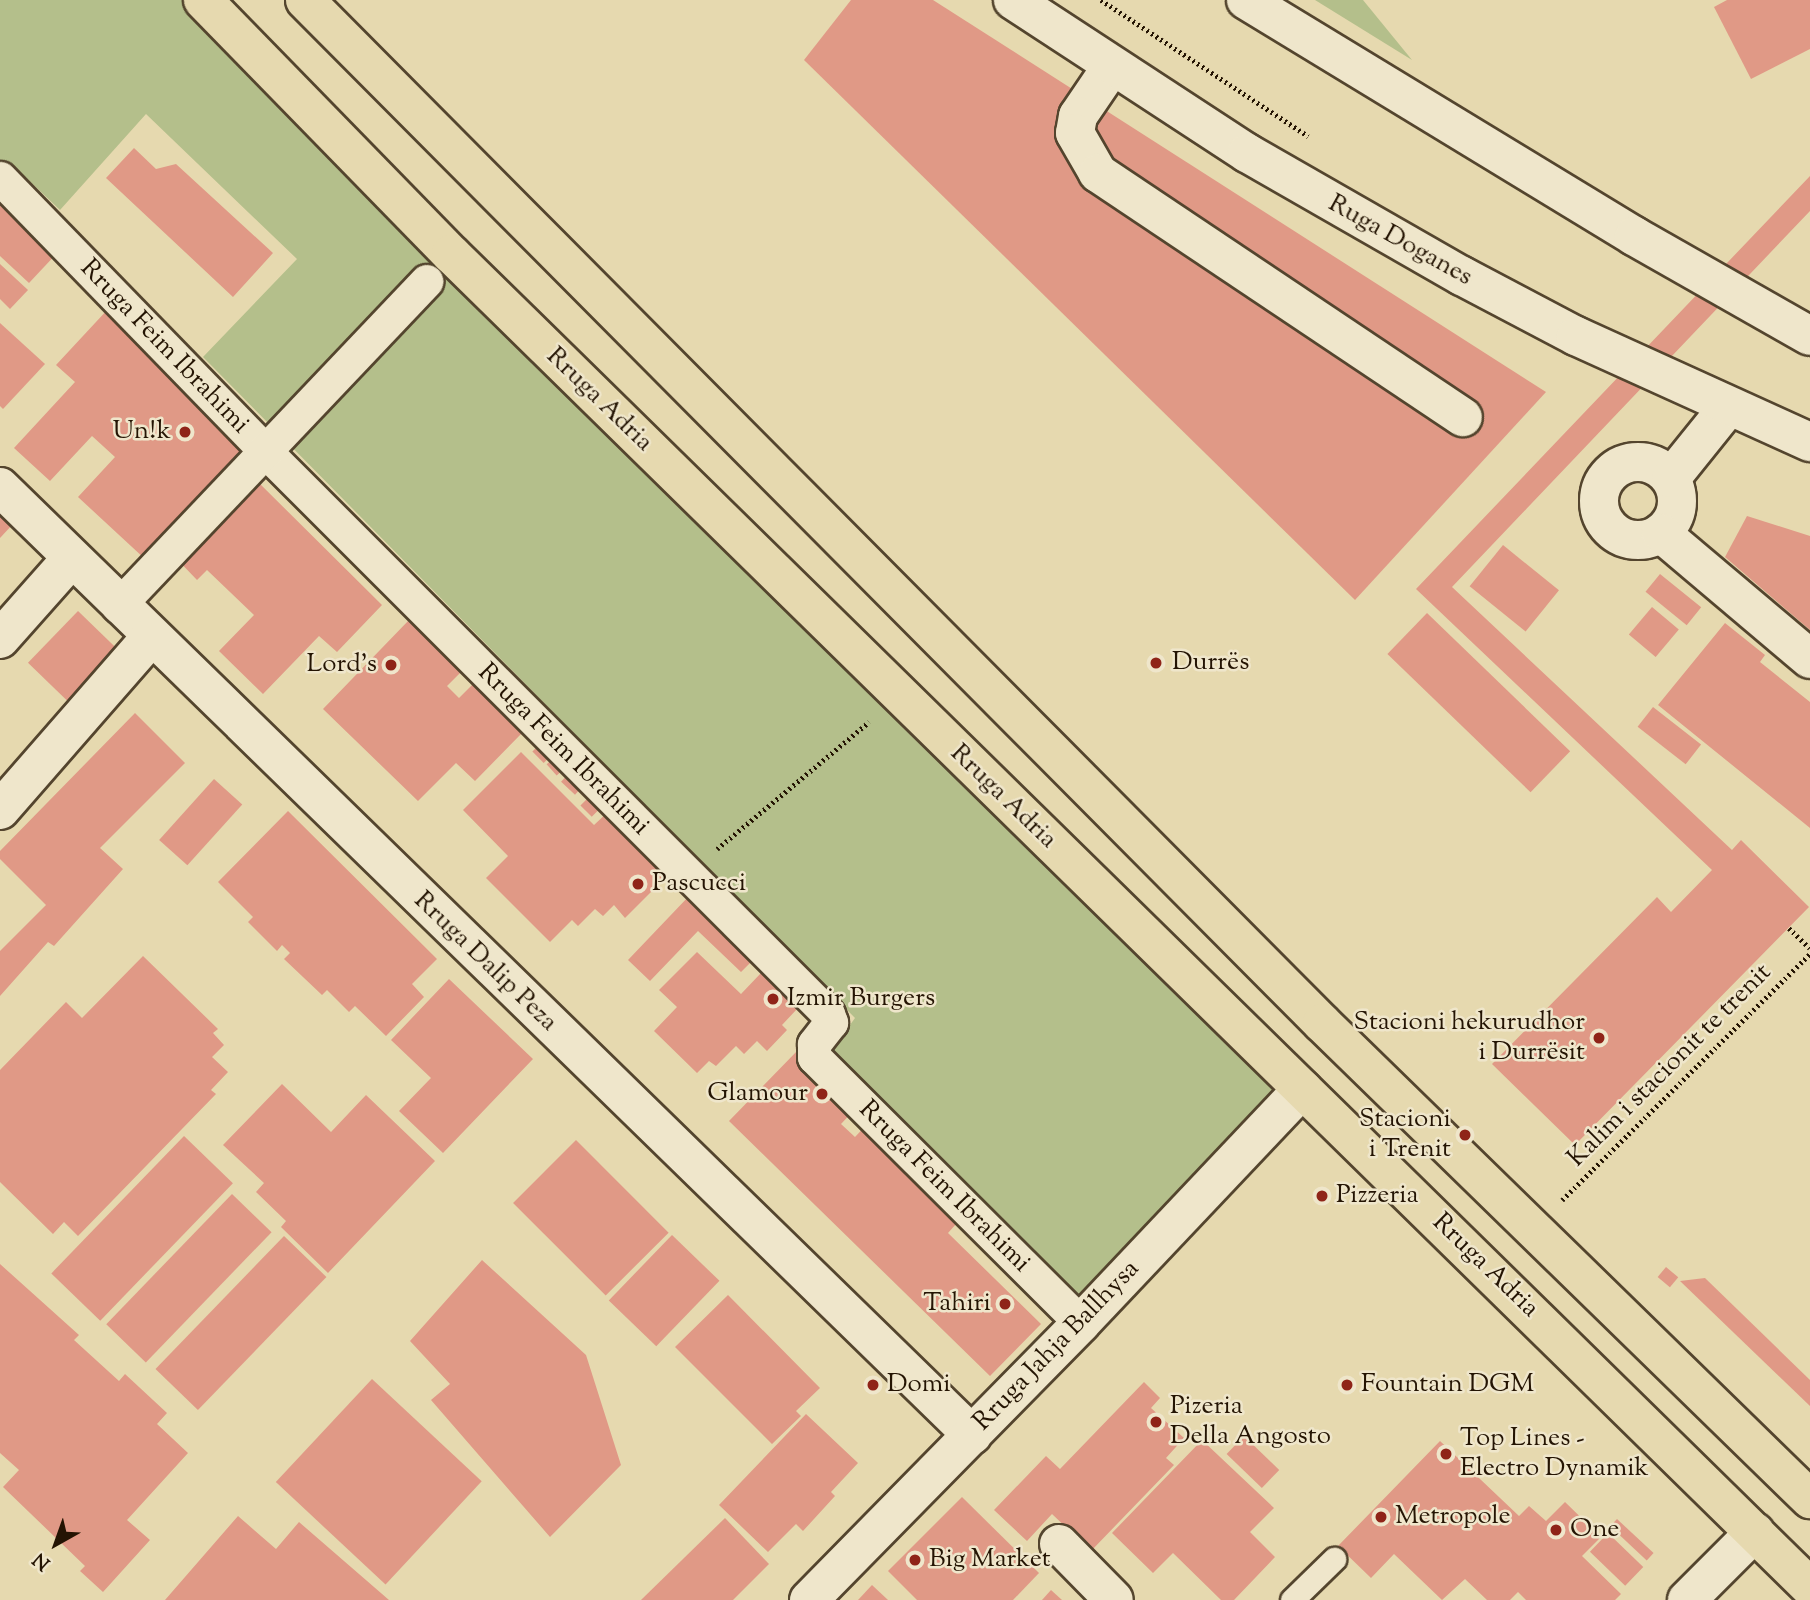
<!DOCTYPE html>
<meta charset="utf-8">
<style>
body{margin:0}
#map{position:relative;width:1810px;height:1600px;overflow:hidden;background:#e6d9af;font-family:"Sorts Mill Goudy",serif}
div>[style]{position:absolute}
.green>*{inset:0;background:#b4bf8b}
.building>*{inset:0;background:#e09986;transform-origin:0 0}
.path>*{height:4.5px;margin-top:-2.25px;transform-origin:0;background:repeating-linear-gradient(90deg,#241403 0 2px,transparent 0 5.5px)}
.roads{filter:drop-shadow(2px 0 #54452e) drop-shadow(-2px 0 #54452e) drop-shadow(0 2px #54452e) drop-shadow(0 -2px #54452e)}
.service>*{height:23px;margin:-11.5px;padding:0 11.5px;transform-origin:11.5px;border-radius:11.5px;background:#efe6cb}
.pedestrian>*{height:33px;margin:-16.5px;padding:0 16.5px;transform-origin:16.5px;border-radius:16.5px;background:#efe6cb}
.minor>*{height:38px;margin:-19px;padding:0 19px;transform-origin:19px;border-radius:19px;background:#efe6cb}
.minor>.ring{margin:-19px;padding:0;box-sizing:content-box;background:none;border:38px solid #efe6cb;border-radius:50%}
.secondary>*{height:38px;margin:-19px;padding:0 19px;transform-origin:19px;border-radius:19px;background:#efe6cb}
.primary>*{height:38px;margin:-19px;padding:0 19px;transform-origin:19px;border-radius:19px;background:#e6d9af}
.dots>*{width:19px;height:19px;translate:-50% -50%;box-sizing:border-box;border:4px solid #efe6cb;border-radius:50%}
span{translate:-50% -50%;white-space:nowrap;text-align:center;line-height:1.15;-webkit-text-stroke:5px #efe6cb;paint-order:stroke}
.street-label{font-size:26px;color:#241403}
.poi-label{font-size:26px;color:#241403}
.right{translate:-100% -50%;text-align:right}
.left{translate:0 -50%;text-align:left}
.north{position:absolute;left:21px;top:1509px;width:70px;height:70px;-webkit-text-stroke:5px #efe6cb;paint-order:stroke;rotate:220deg;font-size:19px;font-weight:700;line-height:28px;text-align:center;color:#241403}
.north::after{content:'';display:block;margin:auto;width:24px;height:32px;background:#241403;clip-path:polygon(50% 0,100% 100%,50% 72%,0 100%)}
</style>
<div id="map">
<div class="green">
<div style="clip-path:polygon(0 0,197px 0,1277px 1088px,1079px 1297px,832px 1050px,855px 1018px,203px 357px,297px 259px,146px 114px,60px 210px,20px 172px,13px 178px,0 165px)"></div>
<div style="clip-path:polygon(1315px 0,1363px 0,1412px 60px)"></div>
</div>
<div class="building">
<div style="clip-path:polygon(851px 0,933px 0,1546px 392px,1355px 600px,804px 60px)"></div>
<div style="clip-path:polygon(1727px 0,1810px 0,1810px 49px,1751px 79px,1714px 7px)"></div>
<div style="clip-path:polygon(134px 148px,156px 169px,176px 164px,273px 253px,233px 297px,106px 178px)"></div>
<div style="clip-path:polygon(1810px 176px,1810px 211px,1452px 587px,1732px 850px,1741px 840px,1809px 907px,1575px 1145px,1492px 1064px,1657px 897px,1671px 912px,1712px 870px,1416px 589px)"></div>
<div style="clip-path:polygon(0 196px,59px 251px,29px 283px,0 256px)"></div>
<div style="clip-path:polygon(0 264px,28px 290px,10px 309px,0 299px)"></div>
<div style="clip-path:polygon(109px 308px,248px 447px,145px 559px,78px 497px,115px 457px,92px 436px,50px 481px,14px 448px,75px 382px,56px 365px)"></div>
<div style="clip-path:polygon(0 323px,45px 364px,3px 409px,0 406px)"></div>
<div style="clip-path:polygon(252px 476px,382px 605px,337px 652px,319px 636px,263px 694px,219px 651px,254px 615px,207px 570px,197px 580px,174px 556px)"></div>
<div style="clip-path:polygon(0 512px,13px 524px,0 538px)"></div>
<div style="clip-path:polygon(1747px 516px,1810px 536px,1810px 630px,1725px 557px)"></div>
<div style="left:1503px;top:545px;width:72px;height:53px;rotate:39deg"></div>
<div style="left:1660px;top:574px;width:53px;height:23px;rotate:39deg"></div>
<div style="left:1652px;top:607px;width:35px;height:36px;rotate:40deg"></div>
<div style="left:78px;top:611px;width:70px;height:72px;rotate:44deg"></div>
<div style="left:1427px;top:613px;width:199px;height:57px;rotate:44deg"></div>
<div style="clip-path:polygon(409px 620px,461px 672px,447px 686px,459px 698px,473px 684px,523px 732px,475px 781px,456px 763px,418px 801px,323px 709px)"></div>
<div style="clip-path:polygon(1725px 623px,1765px 655px,1760px 662px,1810px 702px,1810px 828px,1658px 705px)"></div>
<div style="left:1653px;top:707px;width:61px;height:25px;rotate:38deg"></div>
<div style="clip-path:polygon(135px 713px,185px 763px,100px 848px,123px 869px,54px 946px,48px 942px,0 996px,0 951px,46px 905px,0 859px,0 851px)"></div>
<div style="left:543px;top:741px;width:16px;height:15px;rotate:45deg"></div>
<div style="clip-path:polygon(521px 752px,594px 825px,609px 811px,670px 873px,625px 918px,614px 905px,603px 916px,595px 909px,578px 926px,572px 920px,550px 942px,486px 878px,508px 856px,463px 810px)"></div>
<div style="left:557px;top:755px;width:15px;height:14px;rotate:48deg"></div>
<div style="left:572px;top:770px;width:19px;height:16px;rotate:43deg"></div>
<div style="left:214px;top:779px;width:38px;height:82px;rotate:42deg"></div>
<div style="left:596px;top:790px;width:16px;height:22px;rotate:45deg"></div>
<div style="clip-path:polygon(288px 811px,437px 959px,412px 984px,424px 997px,386px 1036px,355px 1006px,349px 1012px,327px 990px,322px 995px,284px 959px,290px 953px,282px 945px,277px 951px,248px 922px,253px 917px,218px 882px)"></div>
<div style="clip-path:polygon(690px 895px,755px 958px,741px 972px,698px 931px,650px 981px,628px 960px)"></div>
<div style="clip-path:polygon(697px 952px,741px 994px,761px 973px,797px 1009px,782px 1025px,787px 1030px,767px 1051px,757px 1041px,744px 1054px,736px 1046px,716px 1066px,709px 1061px,697px 1073px,654px 1031px,677px 1007px,659px 990px)"></div>
<div style="clip-path:polygon(143px 956px,218px 1029px,213px 1033px,224px 1045px,212px 1057px,228px 1072px,211px 1090px,216px 1094px,78px 1236px,64px 1222px,53px 1234px,0 1182px,0 1070px,66px 1002px,82px 1018px)"></div>
<div style="clip-path:polygon(449px 979px,533px 1059px,443px 1153px,399px 1111px,431px 1078px,391px 1040px)"></div>
<div style="clip-path:polygon(798px 1050px,857px 1107px,841px 1124px,855px 1137px,870px 1121px,965px 1214px,948px 1233px,1041px 1324px,990px 1376px,729px 1121px)"></div>
<div style="clip-path:polygon(282px 1084px,331px 1132px,366px 1095px,435px 1161px,328px 1273px,281px 1227px,286px 1221px,256px 1192px,264px 1183px,223px 1145px)"></div>
<div style="left:184px;top:1136px;width:68px;height:191px;rotate:44deg"></div>
<div style="left:576px;top:1140px;width:131px;height:89px;rotate:45deg"></div>
<div style="left:232px;top:1194px;width:55px;height:181px;rotate:44deg"></div>
<div style="left:672px;top:1235px;width:66px;height:91px;rotate:44deg"></div>
<div style="left:284px;top:1236px;width:59px;height:185px;rotate:44deg"></div>
<div style="clip-path:polygon(482px 1260px,586px 1355px,621px 1465px,550px 1537px,431px 1400px,450px 1384px,410px 1341px)"></div>
<div style="clip-path:polygon(0 1264px,79px 1335px,74px 1340px,119px 1381px,125px 1374px,167px 1413px,157px 1424px,188px 1453px,127px 1520px,150px 1540px,103px 1592px,80px 1571px,85px 1566px,3px 1487px,19px 1470px,0 1453px)"></div>
<div style="left:1666px;top:1267px;width:16px;height:13px;rotate:40deg"></div>
<div style="clip-path:polygon(1705px 1278px,1810px 1380px,1810px 1406px,1680px 1281px)"></div>
<div style="clip-path:polygon(728px 1295px,820px 1388px,796px 1411px,801px 1416px,772px 1444px,675px 1347px)"></div>
<div style="left:372px;top:1379px;width:150px;height:141px;rotate:43deg"></div>
<div style="clip-path:polygon(1144px 1382px,1160px 1398px,1151px 1408px,1184px 1438px,1166px 1458px,1174px 1465px,1091px 1551px,1052px 1514px,1027px 1541px,994px 1510px,1046px 1456px,1060px 1469px)"></div>
<div style="clip-path:polygon(806px 1414px,858px 1463px,831px 1492px,835px 1496px,803px 1531px,796px 1524px,768px 1552px,719px 1505px)"></div>
<div style="left:1244px;top:1436px;width:49px;height:25px;rotate:44deg"></div>
<div style="clip-path:polygon(1202px 1440px,1274px 1508px,1250px 1532px,1275px 1557px,1234px 1600px,1221px 1600px,1173px 1553px,1153px 1573px,1112px 1533px)"></div>
<div style="clip-path:polygon(1440px 1441px,1519px 1516px,1529px 1506px,1546px 1521px,1565px 1502px,1601px 1537px,1582px 1556px,1621px 1594px,1615px 1600px,1526px 1600px,1518px 1592px,1510px 1600px,1487px 1600px,1465px 1579px,1442px 1600px,1394px 1554px,1371px 1578px,1338px 1546px)"></div>
<div style="clip-path:polygon(962px 1497px,1039px 1573px,1013px 1600px,917px 1600px,888px 1571px)"></div>
<div style="clip-path:polygon(238px 1516px,276px 1549px,299px 1522px,389px 1600px,165px 1600px)"></div>
<div style="clip-path:polygon(725px 1518px,769px 1564px,733px 1600px,641px 1600px)"></div>
<div style="left:1617px;top:1519px;width:50px;height:10px;rotate:43deg"></div>
<div style="left:1608px;top:1533px;width:49px;height:26px;rotate:44deg"></div>
<div style="clip-path:polygon(872px 1585px,888px 1600px,858px 1600px)"></div>
<div style="clip-path:polygon(1051px 1590px,1062px 1600px,1042px 1600px)"></div>
</div>
<div class="path">
<div style="left:1101px;top:0;width:248px;rotate:33.3deg"></div>
<div style="left:717px;top:849px;width:198px;rotate:-39.9deg"></div>
<div style="left:1789px;top:928px;width:29px;rotate:44deg"></div>
<div style="left:1562px;top:1200px;width:349px;rotate:-44.8deg"></div>
</div>
<div class="roads">
<div class="service">
<div style="left:1292px;top:1600px;width:59px;rotate:-44.3deg"></div>
</div>
<div class="pedestrian">
<div style="left:0;top:178px;width:382px;rotate:45.8deg"></div>
<div style="left:266px;top:452px;width:795px;rotate:45deg"></div>
<div style="left:828px;top:1014px;width:9px;rotate:69deg"></div>
<div style="left:831px;top:1022px;width:28px;rotate:128deg"></div>
<div style="left:814px;top:1044px;width:13px;rotate:90deg"></div>
<div style="left:814px;top:1057px;width:377px;rotate:44.9deg"></div>
<div style="left:118px;top:606px;width:448px;rotate:-46.5deg"></div>
</div>
<div class="minor">
<div style="left:1246px;top:0;width:454px;rotate:31.3deg"></div>
<div style="left:1634px;top:236px;width:202px;rotate:29.6deg"></div>
<div style="left:1112px;top:66px;width:60px;rotate:124.2deg"></div>
<div style="left:1078px;top:116px;width:17px;rotate:100deg"></div>
<div style="left:1075px;top:133px;width:46px;rotate:60.1deg"></div>
<div style="left:1098px;top:173px;width:439px;rotate:33.8deg"></div>
<div class="ring" style="left:1599px;top:462px;width:40px;height:40px"></div>
<div style="left:1671px;top:478px;width:91px;rotate:-51.2deg"></div>
<div style="left:0;top:487px;width:1358px;rotate:44.28deg"></div>
<div style="left:1661px;top:533px;width:195px;rotate:40.2deg"></div>
<div style="left:0;top:639px;width:108px;rotate:-48.4deg"></div>
<div style="left:0;top:810px;width:230px;rotate:-48.9deg"></div>
<div style="left:1059px;top:1544px;width:78px;rotate:45.5deg"></div>
<div style="left:809px;top:1600px;width:388px;rotate:-45.5deg"></div>
<div style="left:1081px;top:1323px;width:322px;rotate:-46.6deg"></div>
<div style="left:1687px;top:1600px;width:96px;rotate:-45deg"></div>
</div>
<div class="secondary">
<div style="left:1013px;top:0;width:280px;rotate:33.2deg"></div>
<div style="left:1247px;top:153px;width:248px;rotate:29.8deg"></div>
<div style="left:1462px;top:276px;width:129px;rotate:27.8deg"></div>
<div style="left:1576px;top:336px;width:257px;rotate:24.4deg"></div>
</div>
<div class="primary">
<div style="left:203px;top:0;width:355px;rotate:45.7deg"></div>
<div style="left:451px;top:254px;width:1904px;rotate:44.45deg"></div>
<div style="left:305px;top:0;width:1443px;rotate:45.17deg"></div>
<div style="left:1322px;top:1023px;width:682px;rotate:44.29deg"></div>
</div>
</div>
<div class="dots">
<div style="left:185px;top:432px;background:#8f2418"></div>
<div style="left:1156px;top:663px;background:#8f2418"></div>
<div style="left:391px;top:665px;background:#8f2418"></div>
<div style="left:638px;top:884px;background:#8f2418"></div>
<div style="left:773px;top:999px;background:#8f2418"></div>
<div style="left:1599px;top:1038px;background:#8f2418"></div>
<div style="left:822px;top:1094px;background:#8f2418"></div>
<div style="left:1465px;top:1135px;background:#8f2418"></div>
<div style="left:1322px;top:1196px;background:#8f2418"></div>
<div style="left:1005px;top:1304px;background:#8f2418"></div>
<div style="left:873px;top:1385px;background:#8f2418"></div>
<div style="left:1347px;top:1385px;background:#8f2418"></div>
<div style="left:1156px;top:1422px;background:#8f2418"></div>
<div style="left:1446px;top:1454px;background:#8f2418"></div>
<div style="left:1381px;top:1517px;background:#8f2418"></div>
<div style="left:1556px;top:1530px;background:#8f2418"></div>
<div style="left:915px;top:1560px;background:#8f2418"></div>
</div>
<div class="street-label">
<span style="left:1400px;top:241px;rotate:29deg">Ruga Doganes</span>
<span style="left:164px;top:347px;rotate:46deg">Rruga Feim Ibrahimi</span>
<span style="left:599px;top:400px;rotate:44deg">Rruga Adria</span>
<span style="left:563px;top:750px;rotate:45deg">Rruga Feim Ibrahimi</span>
<span style="left:1003px;top:797px;rotate:44deg">Rruga Adria</span>
<span style="left:485px;top:962px;rotate:44deg">Rruga Dalip Peza</span>
<span style="left:1670px;top:1066px;rotate:-45deg">Kalim i stacionit te trenit</span>
<span style="left:944px;top:1187px;rotate:45deg">Rruga Feim Ibrahimi</span>
<span style="left:1485px;top:1266px;rotate:44deg">Rruga Adria</span>
<span style="left:1057px;top:1346px;rotate:-46deg">Rruga Jahja Ballhysa</span>
</div>
<div class="poi-label">
<span class="right" style="left:171px;top:432px">Un!k</span>
<span class="left" style="left:1172px;top:663px">Durrës</span>
<span class="right" style="left:377px;top:665px">Lord's</span>
<span class="left" style="left:652px;top:884px">Pascucci</span>
<span class="left" style="left:787px;top:999px">Izmir Burgers</span>
<span class="right" style="left:1585px;top:1038px">Stacioni hekurudhor<br>i Durrësit</span>
<span class="right" style="left:808px;top:1094px">Glamour</span>
<span class="right" style="left:1451px;top:1135px">Stacioni<br>i Trenit</span>
<span class="left" style="left:1336px;top:1196px">Pizzeria</span>
<span class="right" style="left:991px;top:1304px">Tahiri</span>
<span class="left" style="left:887px;top:1385px">Domi</span>
<span class="left" style="left:1361px;top:1385px">Fountain DGM</span>
<span class="left" style="left:1170px;top:1422px">Pizeria<br>Della Angosto</span>
<span class="left" style="left:1460px;top:1454px">Top Lines -<br>Electro Dynamik</span>
<span class="left" style="left:1395px;top:1517px">Metropole</span>
<span class="left" style="left:1570px;top:1530px">One</span>
<span class="left" style="left:929px;top:1560px">Big Market</span>
</div>
<div class="north">N</div>
</div>
